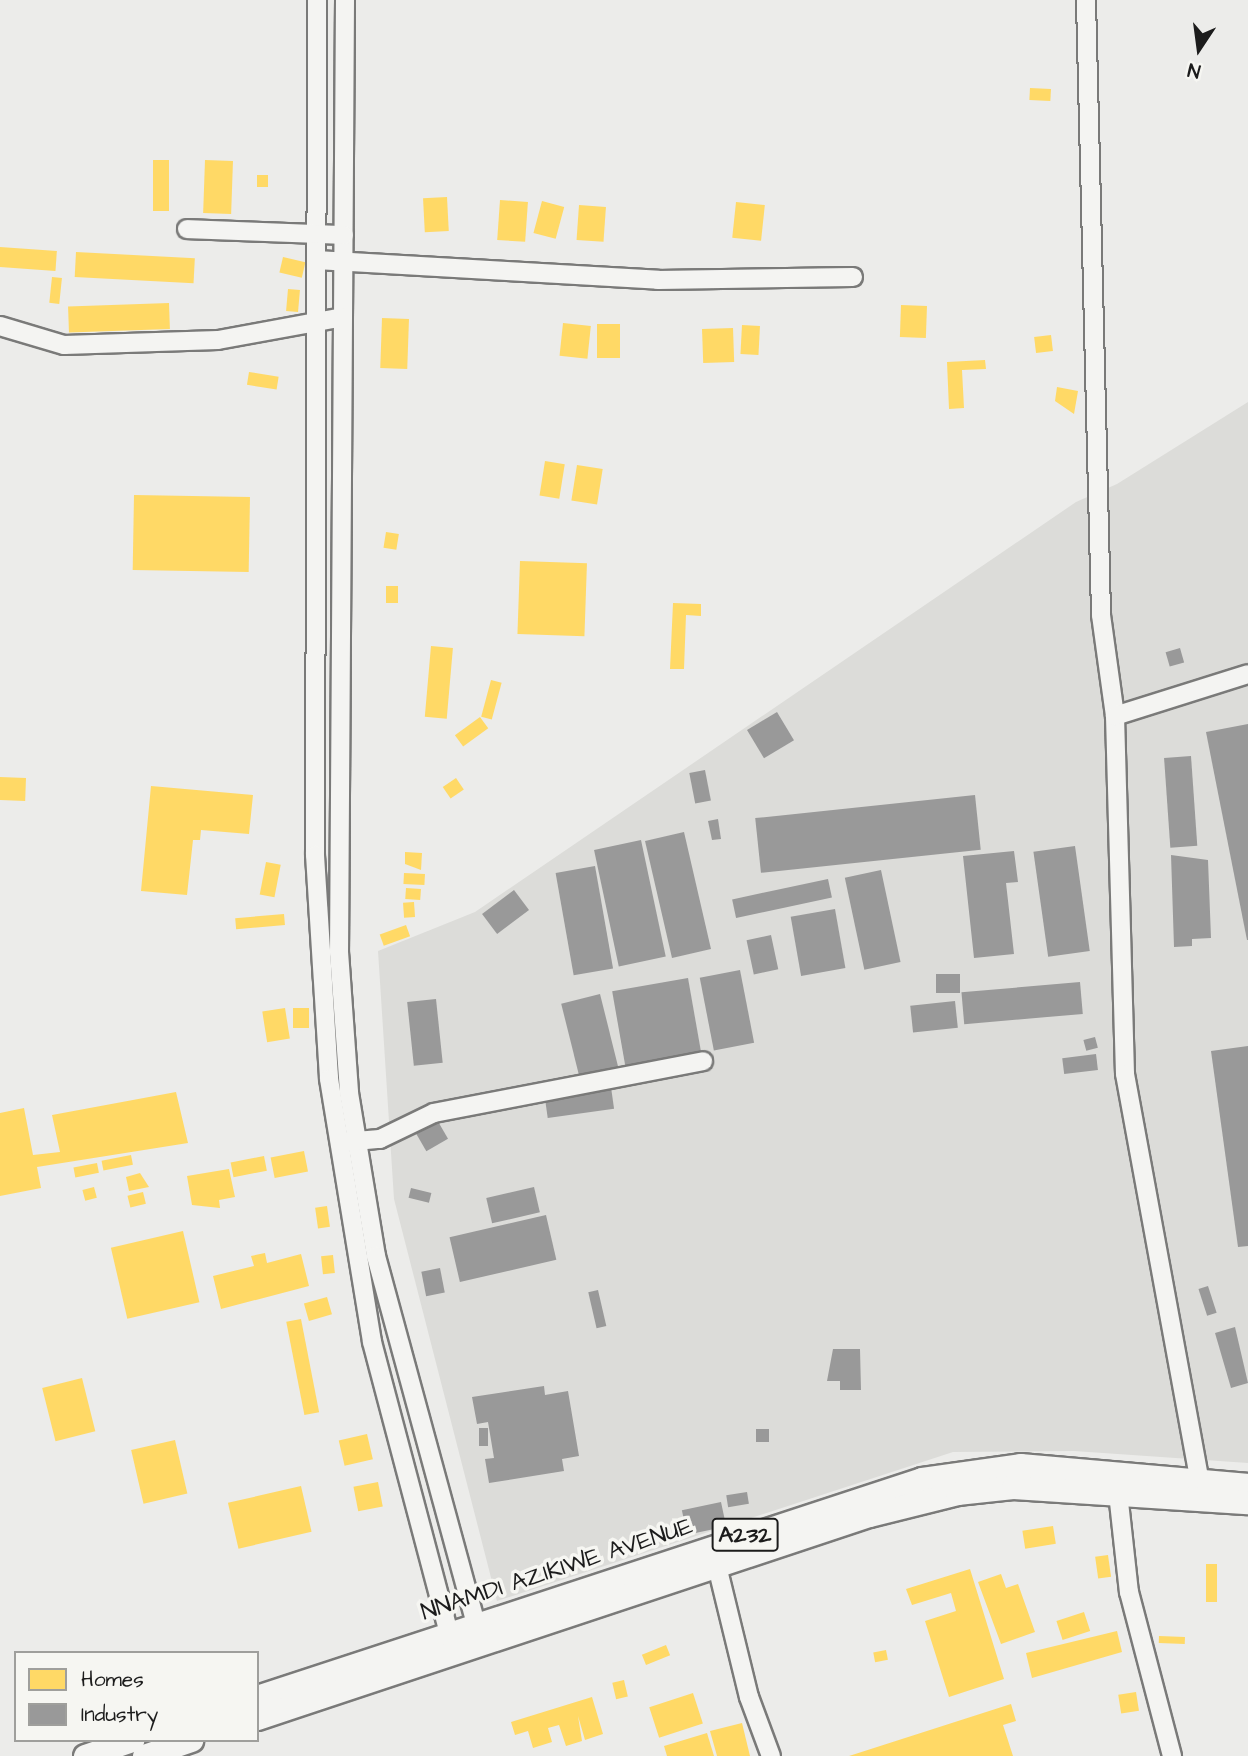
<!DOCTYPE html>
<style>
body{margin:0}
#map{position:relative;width:1248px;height:1756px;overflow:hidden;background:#ececea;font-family:"Architects Daughter",sans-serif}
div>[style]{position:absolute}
.built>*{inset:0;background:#dcdcd9}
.homes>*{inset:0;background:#ffd966;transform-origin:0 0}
.industry>*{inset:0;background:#999;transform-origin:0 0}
.roads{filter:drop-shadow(2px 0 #7a7a79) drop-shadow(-2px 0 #7a7a79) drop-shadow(0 2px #7a7a79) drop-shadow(0 -2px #7a7a79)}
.minor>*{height:18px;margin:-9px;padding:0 9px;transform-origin:9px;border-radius:9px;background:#f4f4f2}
.major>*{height:23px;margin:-11.5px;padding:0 11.5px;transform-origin:11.5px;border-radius:11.5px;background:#f4f4f2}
span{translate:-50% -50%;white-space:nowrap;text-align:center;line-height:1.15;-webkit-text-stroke:7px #f6f6f2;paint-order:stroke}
.shield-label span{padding:2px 5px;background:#f6f6f2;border:2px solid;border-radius:5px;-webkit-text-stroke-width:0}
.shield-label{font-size:23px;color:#1c1c1c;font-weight:700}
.street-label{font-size:24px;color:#1c1c1c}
.legend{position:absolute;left:14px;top:1651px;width:245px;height:91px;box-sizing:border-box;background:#f6f6f2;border:2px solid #9f9f9c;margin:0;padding:9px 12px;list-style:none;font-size:21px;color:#1c1c1c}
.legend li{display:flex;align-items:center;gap:14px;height:35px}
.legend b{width:35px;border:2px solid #9f9f9c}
.north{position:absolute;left:1164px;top:14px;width:70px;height:70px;-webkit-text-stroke:5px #f6f6f2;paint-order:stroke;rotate:193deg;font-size:19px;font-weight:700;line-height:28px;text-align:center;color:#1c1c1c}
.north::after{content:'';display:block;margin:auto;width:24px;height:32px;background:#1c1c1c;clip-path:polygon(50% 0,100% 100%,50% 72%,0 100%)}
</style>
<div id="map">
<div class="built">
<div style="clip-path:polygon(1248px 402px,1248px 1463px,1074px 1451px,953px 1452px,497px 1601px,394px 1199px,378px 951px,475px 912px,1076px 502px,1117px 484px)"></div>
</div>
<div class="homes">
<div style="left:1030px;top:88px;width:21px;height:12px;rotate:3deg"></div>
<div style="left:153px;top:160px;width:16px;height:51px"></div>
<div style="left:205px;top:160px;width:28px;height:53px;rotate:2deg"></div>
<div style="left:257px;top:175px;width:11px;height:12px"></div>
<div style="left:447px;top:197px;width:34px;height:24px;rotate:87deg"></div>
<div style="left:500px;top:200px;width:28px;height:40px;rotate:4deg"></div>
<div style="left:542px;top:201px;width:23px;height:33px;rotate:15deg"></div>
<div style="left:736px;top:202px;width:29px;height:36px;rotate:6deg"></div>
<div style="left:579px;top:205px;width:27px;height:35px;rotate:4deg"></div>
<div style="left:0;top:247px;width:57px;height:20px;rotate:4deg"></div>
<div style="left:76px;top:252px;width:119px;height:25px;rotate:3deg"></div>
<div style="left:283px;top:257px;width:23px;height:16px;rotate:13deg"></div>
<div style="left:52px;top:277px;width:10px;height:26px;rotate:6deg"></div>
<div style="left:288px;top:289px;width:12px;height:22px;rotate:5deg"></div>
<div style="left:169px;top:303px;width:26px;height:101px;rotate:88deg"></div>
<div style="left:901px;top:305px;width:26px;height:32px;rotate:2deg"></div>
<div style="left:382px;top:318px;width:27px;height:50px;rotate:2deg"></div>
<div style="left:563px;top:323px;width:28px;height:33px;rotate:6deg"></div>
<div style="left:597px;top:324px;width:23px;height:34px"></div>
<div style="left:742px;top:325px;width:18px;height:29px;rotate:3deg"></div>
<div style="left:733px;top:328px;width:34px;height:31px;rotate:88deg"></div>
<div style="left:1051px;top:335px;width:16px;height:17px;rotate:83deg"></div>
<div style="clip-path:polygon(985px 360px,986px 369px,962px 370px,964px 408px,949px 409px,947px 362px)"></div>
<div style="left:249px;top:372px;width:30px;height:13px;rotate:9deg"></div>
<div style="clip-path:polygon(1057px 387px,1078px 391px,1074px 414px,1055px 401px)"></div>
<div style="left:545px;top:461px;width:20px;height:35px;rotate:9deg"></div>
<div style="left:577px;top:465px;width:26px;height:36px;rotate:9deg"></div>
<div style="left:134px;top:495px;width:116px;height:75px;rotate:1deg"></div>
<div style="left:386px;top:532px;width:13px;height:16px;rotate:9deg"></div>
<div style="left:520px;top:561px;width:67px;height:73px;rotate:2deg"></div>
<div style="left:386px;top:586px;width:12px;height:17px"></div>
<div style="clip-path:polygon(673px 603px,701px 604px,701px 616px,686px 615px,684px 669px,670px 669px)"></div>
<div style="left:431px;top:646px;width:22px;height:71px;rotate:5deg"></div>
<div style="left:491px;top:680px;width:11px;height:38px;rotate:15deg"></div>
<div style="left:480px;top:717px;width:14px;height:31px;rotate:54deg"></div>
<div style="left:0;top:777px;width:26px;height:23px;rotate:2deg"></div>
<div style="left:456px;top:778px;width:14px;height:16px;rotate:56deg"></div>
<div style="clip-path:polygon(151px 786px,253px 795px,249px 834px,201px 830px,200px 840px,193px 840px,187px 895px,141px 891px)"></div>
<div style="clip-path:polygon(405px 852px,422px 853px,421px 870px,405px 864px)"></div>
<div style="left:266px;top:862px;width:15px;height:33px;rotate:11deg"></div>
<div style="left:404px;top:873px;width:21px;height:11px;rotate:3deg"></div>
<div style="left:406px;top:888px;width:15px;height:11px;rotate:4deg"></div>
<div style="left:414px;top:902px;width:15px;height:11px;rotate:86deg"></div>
<div style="left:284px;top:914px;width:11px;height:49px;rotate:85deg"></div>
<div style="left:406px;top:925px;width:12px;height:28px;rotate:70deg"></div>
<div style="left:285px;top:1008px;width:31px;height:23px;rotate:81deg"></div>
<div style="left:309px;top:1008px;width:20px;height:16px;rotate:90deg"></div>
<div style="clip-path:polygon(176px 1092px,188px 1143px,37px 1167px,41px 1188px,0 1196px,0 1113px,24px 1108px,33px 1155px,60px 1152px,52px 1115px)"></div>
<div style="left:304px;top:1151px;width:21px;height:34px;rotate:79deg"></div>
<div style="left:131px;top:1155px;width:10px;height:30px;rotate:79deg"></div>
<div style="left:264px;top:1156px;width:15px;height:34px;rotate:79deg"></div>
<div style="left:97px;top:1163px;width:10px;height:24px;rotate:79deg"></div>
<div style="clip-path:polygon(229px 1169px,235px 1197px,219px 1200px,220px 1208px,192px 1205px,187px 1176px)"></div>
<div style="clip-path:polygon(140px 1173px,149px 1187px,129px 1191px,126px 1177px)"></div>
<div style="left:94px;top:1187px;width:11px;height:12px;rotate:75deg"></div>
<div style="left:143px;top:1192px;width:12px;height:16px;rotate:76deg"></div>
<div style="left:327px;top:1206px;width:21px;height:12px;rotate:82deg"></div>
<div style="left:183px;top:1231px;width:73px;height:74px;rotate:77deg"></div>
<div style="clip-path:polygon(265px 1253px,267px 1263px,301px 1254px,309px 1286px,221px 1309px,213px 1276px,254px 1266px,251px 1256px)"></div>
<div style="left:333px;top:1255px;width:18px;height:12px;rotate:84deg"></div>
<div style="left:327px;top:1297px;width:18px;height:24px;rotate:74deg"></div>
<div style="left:301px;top:1319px;width:95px;height:15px;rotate:79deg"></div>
<div style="left:82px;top:1378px;width:55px;height:41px;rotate:76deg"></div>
<div style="left:367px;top:1434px;width:26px;height:29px;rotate:77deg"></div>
<div style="left:175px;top:1440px;width:55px;height:45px;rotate:77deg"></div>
<div style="left:378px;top:1482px;width:25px;height:25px;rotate:79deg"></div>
<div style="left:301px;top:1486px;width:47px;height:75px;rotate:77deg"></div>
<div style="left:1053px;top:1526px;width:18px;height:31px;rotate:81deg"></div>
<div style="left:1108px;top:1555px;width:22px;height:13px;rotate:82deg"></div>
<div style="left:1206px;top:1564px;width:11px;height:38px"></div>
<div style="clip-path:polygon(970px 1569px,1004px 1679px,949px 1697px,925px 1621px,956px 1611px,951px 1593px,912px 1605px,906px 1589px)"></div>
<div style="clip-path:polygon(1001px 1574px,1006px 1588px,1018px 1584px,1035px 1632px,1001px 1644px,978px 1582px)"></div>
<div style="left:1084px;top:1612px;width:20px;height:29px;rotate:72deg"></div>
<div style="clip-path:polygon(1117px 1631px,1122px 1652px,1032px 1678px,1026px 1653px)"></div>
<div style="left:1159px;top:1636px;width:26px;height:7px;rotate:2deg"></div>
<div style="left:666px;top:1645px;width:11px;height:26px;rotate:68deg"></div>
<div style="left:886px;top:1650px;width:10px;height:13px;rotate:79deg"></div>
<div style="left:624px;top:1680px;width:17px;height:12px;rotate:77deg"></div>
<div style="left:1136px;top:1692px;width:19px;height:18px;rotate:81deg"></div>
<div style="left:693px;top:1693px;width:32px;height:46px;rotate:72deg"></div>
<div style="clip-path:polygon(592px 1697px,603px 1734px,585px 1740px,578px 1716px,582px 1741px,566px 1746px,559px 1725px,548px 1728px,552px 1742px,533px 1748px,528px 1731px,515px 1735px,511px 1722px)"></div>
<div style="clip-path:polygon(1011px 1704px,1016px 1721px,1003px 1725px,1013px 1756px,849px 1756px)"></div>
<div style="clip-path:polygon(742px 1723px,750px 1756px,717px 1756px,710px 1731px)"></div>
<div style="clip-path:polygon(707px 1733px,714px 1756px,667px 1756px,664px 1746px)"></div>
</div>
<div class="industry">
<div style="left:1180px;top:648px;width:15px;height:15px;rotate:74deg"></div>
<div style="left:777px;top:712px;width:33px;height:35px;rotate:59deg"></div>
<div style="clip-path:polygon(1248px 724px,1248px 940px,1247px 940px,1206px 732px)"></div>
<div style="left:1191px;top:756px;width:90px;height:27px;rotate:86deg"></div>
<div style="left:705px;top:770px;width:31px;height:16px;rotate:79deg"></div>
<div style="left:975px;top:795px;width:55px;height:221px;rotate:84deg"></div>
<div style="clip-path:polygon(718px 819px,721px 839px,712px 840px,708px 821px)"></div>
<div style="left:684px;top:832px;width:120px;height:40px;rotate:77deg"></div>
<div style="left:641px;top:840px;width:119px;height:48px;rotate:78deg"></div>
<div style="left:1075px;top:846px;width:106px;height:42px;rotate:82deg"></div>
<div style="clip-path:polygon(1014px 851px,1018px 882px,1006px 883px,1014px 954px,974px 958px,963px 856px)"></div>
<div style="clip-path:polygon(1171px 855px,1208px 860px,1211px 938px,1192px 939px,1192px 946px,1174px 947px)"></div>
<div style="left:595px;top:866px;width:104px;height:40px;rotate:80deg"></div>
<div style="left:881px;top:870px;width:94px;height:37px;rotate:78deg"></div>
<div style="left:828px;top:879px;width:19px;height:98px;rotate:78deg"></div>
<div style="left:514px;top:890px;width:25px;height:40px;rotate:53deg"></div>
<div style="left:835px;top:909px;width:60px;height:45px;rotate:80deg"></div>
<div style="left:771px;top:935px;width:35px;height:25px;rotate:78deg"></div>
<div style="left:740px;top:970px;width:74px;height:41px;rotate:79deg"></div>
<div style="left:960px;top:974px;width:19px;height:24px;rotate:90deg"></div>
<div style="left:688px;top:978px;width:77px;height:77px;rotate:80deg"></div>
<div style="left:1080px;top:982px;width:32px;height:119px;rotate:85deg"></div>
<div style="left:600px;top:994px;width:76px;height:40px;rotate:76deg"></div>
<div style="left:436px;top:999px;width:64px;height:29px;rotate:84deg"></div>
<div style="left:955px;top:1001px;width:27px;height:45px;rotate:84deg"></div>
<div style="left:1095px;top:1037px;width:11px;height:12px;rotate:75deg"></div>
<div style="clip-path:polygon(1248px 1046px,1248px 1246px,1238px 1247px,1211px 1051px)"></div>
<div style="left:1096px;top:1054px;width:16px;height:34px;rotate:83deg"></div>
<div style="left:611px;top:1087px;width:22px;height:67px;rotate:82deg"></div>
<div style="left:436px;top:1118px;width:24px;height:25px;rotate:60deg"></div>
<div style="left:534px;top:1187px;width:26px;height:49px;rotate:77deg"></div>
<div style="left:411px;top:1188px;width:21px;height:10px;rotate:14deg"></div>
<div style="left:546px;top:1215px;width:46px;height:99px;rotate:77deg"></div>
<div style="left:440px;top:1268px;width:25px;height:19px;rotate:79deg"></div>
<div style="left:1208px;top:1286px;width:28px;height:10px;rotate:72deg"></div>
<div style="left:598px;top:1290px;width:37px;height:10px;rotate:77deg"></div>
<div style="clip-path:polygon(1235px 1327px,1248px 1383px,1231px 1388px,1215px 1333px)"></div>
<div style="clip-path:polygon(833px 1349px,860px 1349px,861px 1390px,840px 1390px,840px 1381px,827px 1381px)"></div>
<div style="clip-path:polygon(544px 1386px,545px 1395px,568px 1391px,579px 1456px,562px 1459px,564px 1471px,489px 1483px,485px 1459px,494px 1458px,488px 1422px,477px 1424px,472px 1397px)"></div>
<div style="left:479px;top:1428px;width:9px;height:18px"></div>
<div style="left:756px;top:1429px;width:13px;height:13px"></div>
<div style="left:747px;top:1492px;width:12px;height:21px;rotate:81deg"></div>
<div style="left:721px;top:1502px;width:25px;height:40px;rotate:78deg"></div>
</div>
<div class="roads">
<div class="minor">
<div style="left:317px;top:0;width:855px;rotate:90.13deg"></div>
<div style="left:315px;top:855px;width:224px;rotate:86.4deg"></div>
<div style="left:329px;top:1079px;width:266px;rotate:80.7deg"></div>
<div style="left:372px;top:1342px;width:302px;rotate:75.2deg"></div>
<div style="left:345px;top:0;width:952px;rotate:90.36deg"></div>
<div style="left:339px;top:952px;width:141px;rotate:85.9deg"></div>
<div style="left:349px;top:1093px;width:165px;rotate:80.6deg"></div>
<div style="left:376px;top:1256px;width:381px;rotate:74.8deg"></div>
<div style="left:1086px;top:0;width:615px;rotate:88.6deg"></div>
<div style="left:1101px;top:615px;width:102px;rotate:82.1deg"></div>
<div style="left:1115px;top:716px;width:358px;rotate:88.4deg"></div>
<div style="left:1125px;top:1074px;width:423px;rotate:79.6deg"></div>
<div style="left:187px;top:229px;width:157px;rotate:2.2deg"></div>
<div style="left:316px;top:260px;width:343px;rotate:3.3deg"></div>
<div style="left:658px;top:280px;width:195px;rotate:-0.9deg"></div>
<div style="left:0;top:326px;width:67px;rotate:16.5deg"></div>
<div style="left:64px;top:345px;width:154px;rotate:-1.9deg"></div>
<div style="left:218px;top:340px;width:127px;rotate:-10.4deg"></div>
<div style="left:1115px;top:716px;width:139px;rotate:-17.5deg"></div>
<div style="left:344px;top:1142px;width:36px;rotate:-5deg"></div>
<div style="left:380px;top:1139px;width:60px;rotate:-25.7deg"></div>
<div style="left:434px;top:1113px;width:274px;rotate:-10.9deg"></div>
<div style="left:1118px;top:1493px;width:100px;rotate:83.7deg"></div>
<div style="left:1129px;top:1592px;width:170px;rotate:75.3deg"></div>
<div style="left:717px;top:1566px;width:135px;rotate:76.3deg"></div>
<div style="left:749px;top:1697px;width:63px;rotate:69.6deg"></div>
</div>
<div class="major">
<div style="left:257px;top:1697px;width:700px;rotate:-18.15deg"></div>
<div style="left:922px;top:1479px;width:99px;rotate:-8.1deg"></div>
<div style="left:1020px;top:1465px;width:229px;rotate:5deg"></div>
<div style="left:257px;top:1718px;width:645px;rotate:-18.35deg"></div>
<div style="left:869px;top:1515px;width:91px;rotate:-14deg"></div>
<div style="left:957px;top:1493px;width:56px;rotate:-6.1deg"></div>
<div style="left:1013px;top:1487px;width:235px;rotate:3.7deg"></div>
<div style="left:85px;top:1756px;width:50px;rotate:-18.8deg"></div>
<div style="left:144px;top:1756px;width:50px;rotate:-18.8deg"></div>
</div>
</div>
<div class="shield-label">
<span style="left:745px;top:1535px">A232</span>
</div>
<div class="street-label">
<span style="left:557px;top:1570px;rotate:-18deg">NNAMDI AZIKIWE AVENUE</span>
</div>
<ul class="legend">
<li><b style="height:19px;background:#ffd966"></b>Homes</li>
<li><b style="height:19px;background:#999"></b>Industry</li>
</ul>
<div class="north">N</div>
</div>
